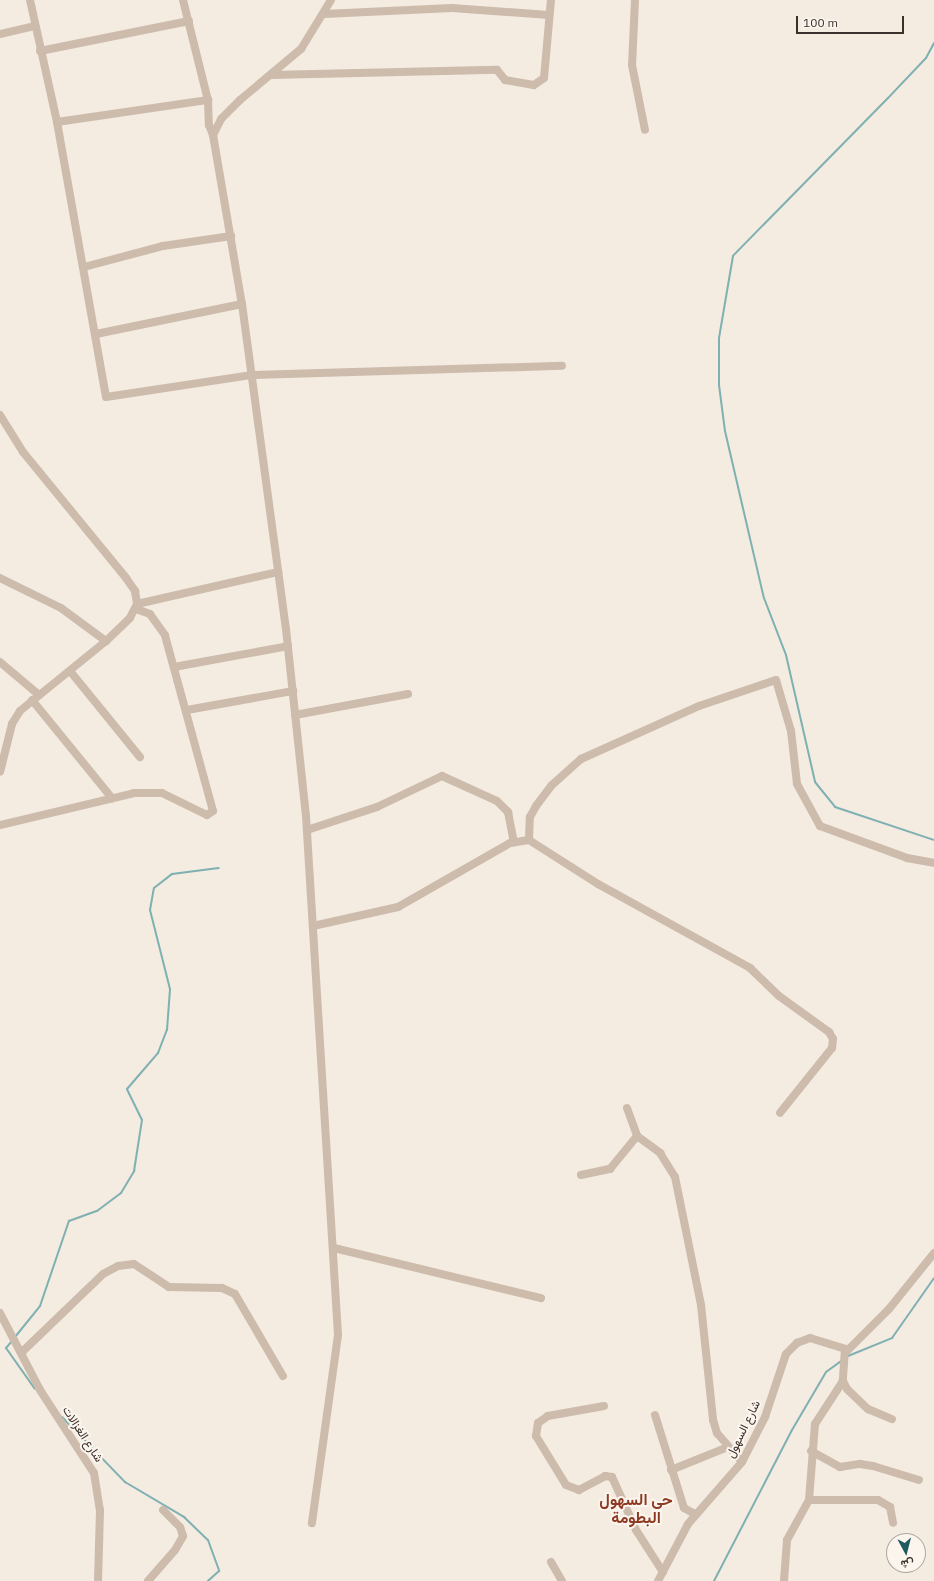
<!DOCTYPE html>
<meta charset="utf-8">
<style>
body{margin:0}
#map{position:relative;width:934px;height:1581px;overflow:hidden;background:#f4ebe1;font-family:"IBM Plex Sans",Vazirmatn,sans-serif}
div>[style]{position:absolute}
.stream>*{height:2px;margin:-1px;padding:0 1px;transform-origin:1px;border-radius:1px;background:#7fb0b2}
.minor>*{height:8px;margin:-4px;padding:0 4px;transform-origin:4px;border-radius:4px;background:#cdbbac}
span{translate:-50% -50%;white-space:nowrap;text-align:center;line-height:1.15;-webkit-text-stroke:4px #fbf5ee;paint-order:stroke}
.street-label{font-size:12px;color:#3b302b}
.district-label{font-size:16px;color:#8c3b22;font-weight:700}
.north{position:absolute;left:886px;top:1533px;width:40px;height:40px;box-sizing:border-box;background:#fbf5ee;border:1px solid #aea6a0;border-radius:50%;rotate:173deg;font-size:11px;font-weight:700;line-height:16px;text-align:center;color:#3b302b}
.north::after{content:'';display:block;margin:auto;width:14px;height:18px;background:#1f5a5e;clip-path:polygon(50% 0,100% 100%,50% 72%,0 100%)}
.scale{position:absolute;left:796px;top:16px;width:108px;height:18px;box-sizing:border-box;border:2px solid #3b302b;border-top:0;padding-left:5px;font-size:12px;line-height:14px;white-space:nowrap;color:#3b302b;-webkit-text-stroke:3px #fbf5ee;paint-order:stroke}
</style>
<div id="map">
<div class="stream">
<div style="left:934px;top:43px;width:17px;rotate:118deg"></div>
<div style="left:926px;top:58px;width:55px;rotate:133.5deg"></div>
<div style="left:888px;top:98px;width:221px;rotate:134.5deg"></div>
<div style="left:733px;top:256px;width:83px;rotate:99.7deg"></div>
<div style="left:719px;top:338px;width:47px;rotate:90deg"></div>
<div style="left:719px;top:385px;width:46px;rotate:82.6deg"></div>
<div style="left:725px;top:431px;width:171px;rotate:76.9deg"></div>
<div style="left:764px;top:598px;width:61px;rotate:68.9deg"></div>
<div style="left:786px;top:655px;width:130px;rotate:77.1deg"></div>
<div style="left:815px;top:782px;width:32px;rotate:51deg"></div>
<div style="left:835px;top:807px;width:104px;rotate:18.4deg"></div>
<div style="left:15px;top:1337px;width:40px;rotate:-51deg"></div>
<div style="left:40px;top:1306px;width:90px;rotate:-71.2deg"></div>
<div style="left:69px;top:1221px;width:30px;rotate:-20deg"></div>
<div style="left:97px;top:1211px;width:30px;rotate:-37deg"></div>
<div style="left:121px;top:1193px;width:26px;rotate:-59deg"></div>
<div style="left:134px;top:1171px;width:52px;rotate:-81.1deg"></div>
<div style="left:142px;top:1120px;width:34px;rotate:-116deg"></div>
<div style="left:127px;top:1089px;width:48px;rotate:-49.3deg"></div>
<div style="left:158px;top:1053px;width:25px;rotate:-69deg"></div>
<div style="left:167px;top:1030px;width:41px;rotate:-85.8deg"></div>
<div style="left:170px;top:989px;width:81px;rotate:-104.2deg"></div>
<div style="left:150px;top:910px;width:22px;rotate:-80deg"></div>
<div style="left:154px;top:888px;width:23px;rotate:-38deg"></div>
<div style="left:172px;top:874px;width:47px;rotate:-7.3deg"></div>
<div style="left:12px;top:1341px;width:9px;rotate:131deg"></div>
<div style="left:6px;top:1348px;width:50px;rotate:54.7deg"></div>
<div style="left:848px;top:1356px;width:48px;rotate:-22.2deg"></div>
<div style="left:892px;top:1338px;width:73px;rotate:-55deg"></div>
<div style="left:62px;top:1417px;width:91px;rotate:45.9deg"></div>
<div style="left:125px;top:1482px;width:69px;rotate:30.7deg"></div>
<div style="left:184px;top:1517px;width:33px;rotate:44deg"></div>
<div style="left:208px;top:1540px;width:33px;rotate:70deg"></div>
<div style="left:219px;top:1571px;width:15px;rotate:138deg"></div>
<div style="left:714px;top:1581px;width:170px;rotate:-62.7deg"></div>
<div style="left:792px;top:1430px;width:67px;rotate:-59.6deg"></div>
<div style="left:826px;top:1372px;width:19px;rotate:-36deg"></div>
</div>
<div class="minor">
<div style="left:30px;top:0;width:125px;rotate:77.5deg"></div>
<div style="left:57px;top:122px;width:279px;rotate:79.9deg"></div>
<div style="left:106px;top:397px;width:148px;rotate:-8.6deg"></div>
<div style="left:252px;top:375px;width:310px;rotate:-1.7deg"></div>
<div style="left:183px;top:0;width:103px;rotate:76deg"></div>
<div style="left:208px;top:100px;width:25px;rotate:88deg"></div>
<div style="left:209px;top:125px;width:11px;rotate:68deg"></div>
<div style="left:213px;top:135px;width:171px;rotate:80.3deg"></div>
<div style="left:242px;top:304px;width:328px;rotate:82.3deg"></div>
<div style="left:286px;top:629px;width:188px;rotate:83.9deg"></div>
<div style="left:306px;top:816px;width:520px;rotate:86.47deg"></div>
<div style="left:338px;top:1335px;width:190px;rotate:97.9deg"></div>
<div style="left:635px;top:0;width:65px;rotate:92.6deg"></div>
<div style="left:632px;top:65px;width:66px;rotate:78.7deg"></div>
<div style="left:324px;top:14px;width:128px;rotate:-2.7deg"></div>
<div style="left:452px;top:8px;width:97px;rotate:4.1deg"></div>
<div style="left:0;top:34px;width:36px;rotate:-13deg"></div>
<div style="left:40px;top:51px;width:152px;rotate:-11.4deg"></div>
<div style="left:271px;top:75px;width:226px;rotate:-1.3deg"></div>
<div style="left:497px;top:70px;width:13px;rotate:51deg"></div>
<div style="left:505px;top:80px;width:29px;rotate:10deg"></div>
<div style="left:534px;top:85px;width:12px;rotate:-35deg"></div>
<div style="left:544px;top:78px;width:78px;rotate:-84.9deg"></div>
<div style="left:57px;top:122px;width:153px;rotate:-8.3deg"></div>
<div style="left:213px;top:135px;width:18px;rotate:-63deg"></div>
<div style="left:221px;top:119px;width:27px;rotate:-45deg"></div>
<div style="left:240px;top:100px;width:80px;rotate:-39.9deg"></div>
<div style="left:301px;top:49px;width:57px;rotate:-58.5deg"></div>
<div style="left:84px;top:267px;width:82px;rotate:-14.9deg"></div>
<div style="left:163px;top:246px;width:69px;rotate:-8.4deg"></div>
<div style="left:96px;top:334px;width:149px;rotate:-11.6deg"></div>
<div style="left:0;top:415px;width:44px;rotate:58.1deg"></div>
<div style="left:23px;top:452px;width:163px;rotate:50.7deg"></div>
<div style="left:126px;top:578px;width:16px;rotate:55deg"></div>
<div style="left:135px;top:591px;width:13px;rotate:81deg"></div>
<div style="left:137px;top:604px;width:16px;rotate:117deg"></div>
<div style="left:130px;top:618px;width:33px;rotate:136deg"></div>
<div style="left:106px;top:641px;width:111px;rotate:140.9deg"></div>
<div style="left:20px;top:711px;width:15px;rotate:122deg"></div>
<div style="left:12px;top:724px;width:49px;rotate:104deg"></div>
<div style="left:0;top:578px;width:68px;rotate:26.2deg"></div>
<div style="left:61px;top:608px;width:56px;rotate:36.3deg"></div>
<div style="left:137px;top:604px;width:145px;rotate:-12.8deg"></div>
<div style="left:0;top:662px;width:51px;rotate:40.2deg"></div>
<div style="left:174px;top:667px;width:116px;rotate:-10.4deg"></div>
<div style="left:70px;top:671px;width:111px;rotate:50.9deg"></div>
<div style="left:32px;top:700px;width:127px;rotate:50.8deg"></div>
<div style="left:187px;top:710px;width:108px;rotate:-10.2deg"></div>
<div style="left:295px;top:715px;width:115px;rotate:-10.5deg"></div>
<div style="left:0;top:825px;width:138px;rotate:-13.4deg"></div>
<div style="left:134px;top:793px;width:28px"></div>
<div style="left:162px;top:793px;width:50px;rotate:26.1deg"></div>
<div style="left:207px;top:815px;width:7px;rotate:-34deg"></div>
<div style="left:213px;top:811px;width:182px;rotate:-105.3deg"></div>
<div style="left:165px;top:635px;width:26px;rotate:-126deg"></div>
<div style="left:150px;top:614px;width:15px;rotate:-160deg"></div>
<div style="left:307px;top:830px;width:74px;rotate:-18.2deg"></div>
<div style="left:377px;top:807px;width:72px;rotate:-25.5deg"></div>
<div style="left:442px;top:776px;width:60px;rotate:24.4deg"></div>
<div style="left:497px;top:801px;width:16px;rotate:45deg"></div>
<div style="left:508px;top:812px;width:31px;rotate:79deg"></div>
<div style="left:529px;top:840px;width:23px;rotate:-88deg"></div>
<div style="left:530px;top:817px;width:13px;rotate:-61deg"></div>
<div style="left:536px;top:806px;width:26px;rotate:-53deg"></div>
<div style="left:552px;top:785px;width:39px;rotate:-42deg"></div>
<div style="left:581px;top:759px;width:129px;rotate:-24.2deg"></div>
<div style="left:699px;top:706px;width:81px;rotate:-18.7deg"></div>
<div style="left:776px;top:680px;width:53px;rotate:73.6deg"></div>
<div style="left:791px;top:731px;width:53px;rotate:83.5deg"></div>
<div style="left:797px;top:784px;width:48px;rotate:61.3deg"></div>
<div style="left:820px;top:826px;width:93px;rotate:20.2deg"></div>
<div style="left:907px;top:858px;width:27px;rotate:10deg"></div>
<div style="left:313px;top:926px;width:87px;rotate:-12.6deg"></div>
<div style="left:398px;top:907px;width:129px;rotate:-29.7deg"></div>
<div style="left:510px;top:843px;width:19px;rotate:-9deg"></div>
<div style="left:529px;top:840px;width:82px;rotate:32.5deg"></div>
<div style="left:598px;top:884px;width:174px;rotate:28.9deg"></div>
<div style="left:750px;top:968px;width:40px;rotate:44deg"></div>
<div style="left:779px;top:996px;width:62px;rotate:35.8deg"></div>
<div style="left:829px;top:1032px;width:8px;rotate:60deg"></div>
<div style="left:833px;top:1039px;width:9px;rotate:96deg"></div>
<div style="left:832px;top:1048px;width:83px;rotate:128.7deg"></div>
<div style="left:627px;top:1108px;width:30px;rotate:70deg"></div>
<div style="left:637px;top:1136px;width:29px;rotate:36deg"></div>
<div style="left:660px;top:1153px;width:28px;rotate:58deg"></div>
<div style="left:675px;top:1177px;width:131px;rotate:78.5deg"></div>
<div style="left:701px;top:1305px;width:116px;rotate:84deg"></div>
<div style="left:713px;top:1420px;width:14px;rotate:73deg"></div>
<div style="left:717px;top:1433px;width:38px;rotate:49deg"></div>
<div style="left:581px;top:1175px;width:30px;rotate:-12deg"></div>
<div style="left:610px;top:1169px;width:43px;rotate:-50.7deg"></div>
<div style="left:334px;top:1248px;width:213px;rotate:13.6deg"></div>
<div style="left:0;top:1313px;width:87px;rotate:62.5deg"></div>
<div style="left:40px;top:1390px;width:99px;rotate:57deg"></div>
<div style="left:94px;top:1473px;width:37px;rotate:81deg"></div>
<div style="left:100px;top:1510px;width:71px;rotate:91.6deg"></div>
<div style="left:22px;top:1352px;width:112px;rotate:-43.9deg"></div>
<div style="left:103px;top:1274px;width:17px;rotate:-28deg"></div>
<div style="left:118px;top:1266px;width:16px;rotate:-7deg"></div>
<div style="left:134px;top:1264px;width:42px;rotate:33.3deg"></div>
<div style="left:169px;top:1287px;width:53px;rotate:1.1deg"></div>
<div style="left:222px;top:1288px;width:14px;rotate:25deg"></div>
<div style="left:235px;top:1294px;width:95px;rotate:59.7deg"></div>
<div style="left:846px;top:1352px;width:61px;rotate:-45deg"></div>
<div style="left:889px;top:1309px;width:72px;rotate:-51.2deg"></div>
<div style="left:604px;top:1406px;width:57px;rotate:169.9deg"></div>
<div style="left:548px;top:1416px;width:12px;rotate:145deg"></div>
<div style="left:538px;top:1423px;width:13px;rotate:99deg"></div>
<div style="left:536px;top:1436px;width:57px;rotate:58.5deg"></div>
<div style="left:566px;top:1485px;width:14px;rotate:21deg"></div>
<div style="left:579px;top:1490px;width:30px;rotate:-28deg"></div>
<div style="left:605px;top:1476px;width:7px;rotate:8deg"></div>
<div style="left:612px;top:1477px;width:58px;rotate:65.6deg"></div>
<div style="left:636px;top:1530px;width:50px;rotate:57.3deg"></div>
<div style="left:655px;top:1415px;width:97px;rotate:72.7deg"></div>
<div style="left:684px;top:1508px;width:13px;rotate:29deg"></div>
<div style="left:811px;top:1451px;width:33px;rotate:29deg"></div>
<div style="left:840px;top:1467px;width:20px;rotate:-9deg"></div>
<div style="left:860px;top:1464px;width:13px;rotate:9deg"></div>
<div style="left:873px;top:1466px;width:48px;rotate:16.9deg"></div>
<div style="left:671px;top:1470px;width:61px;rotate:-22deg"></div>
<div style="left:809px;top:1500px;width:69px"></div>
<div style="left:878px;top:1500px;width:14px;rotate:30deg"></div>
<div style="left:890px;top:1507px;width:16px;rotate:79deg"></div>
<div style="left:551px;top:1562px;width:22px;rotate:60deg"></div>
<div style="left:148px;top:1581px;width:41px;rotate:-48.9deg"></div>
<div style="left:175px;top:1550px;width:16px;rotate:-60deg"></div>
<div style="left:183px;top:1536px;width:9px;rotate:-108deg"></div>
<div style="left:180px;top:1527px;width:24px;rotate:-135deg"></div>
<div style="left:658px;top:1581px;width:64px;rotate:-62.2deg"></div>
<div style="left:688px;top:1524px;width:82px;rotate:-48.9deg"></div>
<div style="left:742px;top:1462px;width:51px;rotate:-62.9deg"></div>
<div style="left:765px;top:1417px;width:66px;rotate:-71.6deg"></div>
<div style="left:786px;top:1354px;width:16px;rotate:-45deg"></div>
<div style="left:797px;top:1343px;width:14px;rotate:-21deg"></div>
<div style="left:810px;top:1338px;width:37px;rotate:17deg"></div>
<div style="left:845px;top:1349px;width:32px;rotate:94deg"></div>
<div style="left:843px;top:1381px;width:9px;rotate:63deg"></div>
<div style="left:847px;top:1389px;width:29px;rotate:44deg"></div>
<div style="left:868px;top:1409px;width:26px;rotate:23deg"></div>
<div style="left:784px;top:1581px;width:41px;rotate:-85.8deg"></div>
<div style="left:787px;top:1540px;width:46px;rotate:-61.2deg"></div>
<div style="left:809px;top:1500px;width:76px;rotate:-85.5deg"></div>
<div style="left:815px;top:1424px;width:51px;rotate:-56.9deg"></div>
</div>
<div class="street-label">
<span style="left:743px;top:1429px;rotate:-64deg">شارع السهول</span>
<span style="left:83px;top:1434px;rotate:57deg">شارع الغزالات</span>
</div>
<div class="district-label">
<span style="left:636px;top:1508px">حي السهول<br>البطومة</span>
</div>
<div class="north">ش</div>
<div class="scale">100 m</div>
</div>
